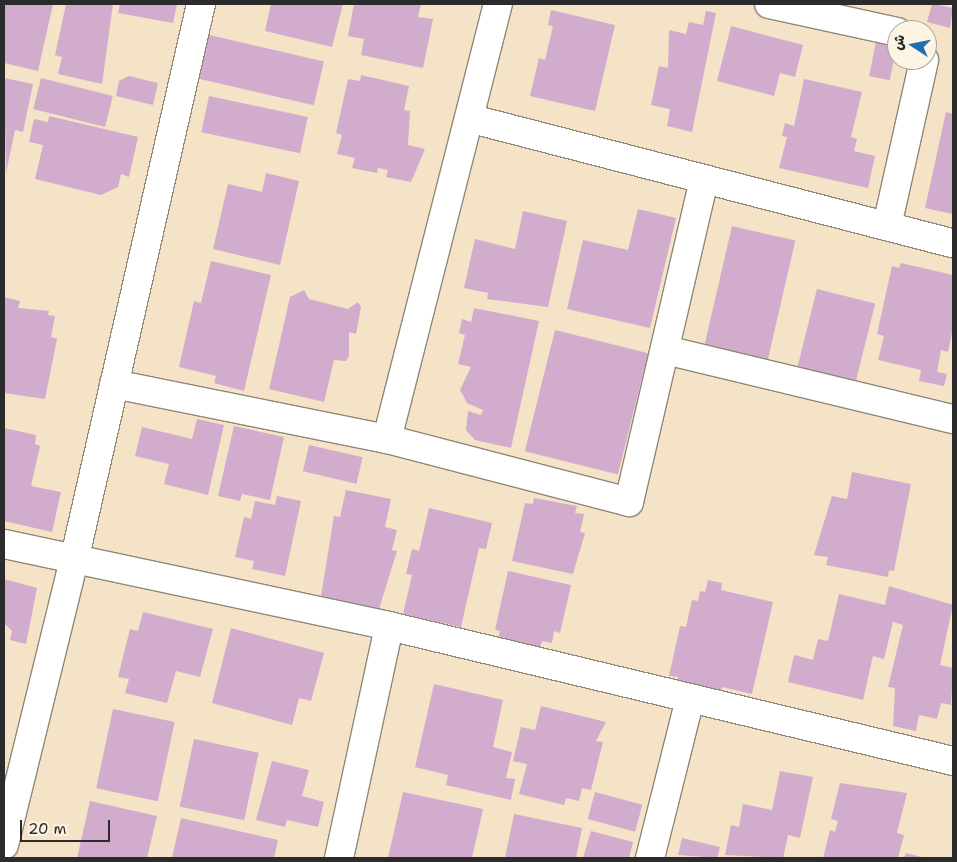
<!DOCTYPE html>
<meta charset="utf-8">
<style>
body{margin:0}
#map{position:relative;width:957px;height:862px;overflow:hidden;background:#f4e3c6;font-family:"Shantell Sans","Playpen Sans Arabic",sans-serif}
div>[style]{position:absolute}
.building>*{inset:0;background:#d2accc;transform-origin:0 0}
.roads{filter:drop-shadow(1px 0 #908778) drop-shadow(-1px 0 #908778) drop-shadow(0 1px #908778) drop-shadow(0 -1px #908778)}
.minor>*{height:28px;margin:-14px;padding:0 14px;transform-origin:14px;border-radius:14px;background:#fff}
span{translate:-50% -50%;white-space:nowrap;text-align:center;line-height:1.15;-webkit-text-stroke:5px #fcf5e5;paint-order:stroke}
.frame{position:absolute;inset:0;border:5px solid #2b2b2b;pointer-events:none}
.north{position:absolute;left:887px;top:20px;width:50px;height:50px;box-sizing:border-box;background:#fcf5e5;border:1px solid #a8a49b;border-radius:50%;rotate:281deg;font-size:14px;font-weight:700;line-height:20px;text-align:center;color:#2b2b2b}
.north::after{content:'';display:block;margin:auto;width:18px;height:22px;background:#1f6fb2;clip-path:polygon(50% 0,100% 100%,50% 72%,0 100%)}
.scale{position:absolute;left:20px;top:820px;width:90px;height:22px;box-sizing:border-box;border:2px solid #2b2b2b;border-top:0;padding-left:6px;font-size:15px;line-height:18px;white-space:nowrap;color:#2b2b2b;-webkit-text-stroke:4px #fcf5e5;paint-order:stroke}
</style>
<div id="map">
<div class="building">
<div style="clip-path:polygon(4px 4px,53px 4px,38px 71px,4px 63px)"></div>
<div style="clip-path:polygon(66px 4px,113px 4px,102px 84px,58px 74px,62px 57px,55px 55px)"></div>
<div style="clip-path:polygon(120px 4px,177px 4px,173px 23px,118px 13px)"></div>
<div style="clip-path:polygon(271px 4px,343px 4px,332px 47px,265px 31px)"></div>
<div style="clip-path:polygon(354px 4px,421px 4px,418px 17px,433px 19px,423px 68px,361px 55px,364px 39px,348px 36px)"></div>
<div style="clip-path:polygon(932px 4px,953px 8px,950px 28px,927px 22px)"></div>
<div style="clip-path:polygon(551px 10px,615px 25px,595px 111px,530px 96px,539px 58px,545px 60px,553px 26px,548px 25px)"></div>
<div style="clip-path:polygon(706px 11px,716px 13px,692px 132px,667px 126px,670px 109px,651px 105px,659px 66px,668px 68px,669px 30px,686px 34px,689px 22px,703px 25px)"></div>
<div style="clip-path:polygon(731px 26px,803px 45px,795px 77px,780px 73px,774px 96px,717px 81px)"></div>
<div style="left:205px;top:34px;width:122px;height:45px;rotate:13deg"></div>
<div style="left:876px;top:41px;width:21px;height:36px;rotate:11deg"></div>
<div style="clip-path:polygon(361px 75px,409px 86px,404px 110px,410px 111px,408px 145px,425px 149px,411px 182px,386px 177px,388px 170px,378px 168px,377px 173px,352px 168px,355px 158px,337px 154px,342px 135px,336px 133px,348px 79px,360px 81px)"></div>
<div style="clip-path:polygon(129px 76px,158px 83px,153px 105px,116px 96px,119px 81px)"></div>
<div style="clip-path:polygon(4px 78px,33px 84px,23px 132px,15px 130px,6px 173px)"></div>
<div style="left:41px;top:78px;width:74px;height:32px;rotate:14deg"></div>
<div style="clip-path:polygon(804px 79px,862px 92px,851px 137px,857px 139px,854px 151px,875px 156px,868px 188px,779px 168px,787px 137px,782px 136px,785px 123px,794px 126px)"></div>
<div style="left:209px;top:96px;width:101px;height:37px;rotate:12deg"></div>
<div style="clip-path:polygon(946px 112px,953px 114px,953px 214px,925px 208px)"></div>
<div style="clip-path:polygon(49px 116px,138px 137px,129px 177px,121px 174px,118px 187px,101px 195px,35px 179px,43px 145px,29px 142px,34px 119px,48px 122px)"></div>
<div style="clip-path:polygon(266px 173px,299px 181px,280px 265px,213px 249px,228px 184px,262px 192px)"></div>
<div style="clip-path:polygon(638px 209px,676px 218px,650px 328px,567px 309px,583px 240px,628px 250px)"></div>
<div style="clip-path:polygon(523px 211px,567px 221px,548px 307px,487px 299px,488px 293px,464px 288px,475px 239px,515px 249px)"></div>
<div style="left:732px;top:226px;width:65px;height:123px;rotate:13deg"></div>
<div style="clip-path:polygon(211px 261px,271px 275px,244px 391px,214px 383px,216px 376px,179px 367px,194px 301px,201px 303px)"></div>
<div style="clip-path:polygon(901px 263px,953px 275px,953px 328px,948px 352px,941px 350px,937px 372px,947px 374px,944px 386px,919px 381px,921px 370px,878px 360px,884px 336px,877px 334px,892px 266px,899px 268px)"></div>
<div style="left:817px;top:289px;width:60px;height:81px;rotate:14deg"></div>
<div style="clip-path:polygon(304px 290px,309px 299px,348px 309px,358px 302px,361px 307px,356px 334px,349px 332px,349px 356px,346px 361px,334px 360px,324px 402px,269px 389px,290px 297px)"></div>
<div style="clip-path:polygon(4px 297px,20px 301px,18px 308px,49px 311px,48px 315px,55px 316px,51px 337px,57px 339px,45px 399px,4px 393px)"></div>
<div style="clip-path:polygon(474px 308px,539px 321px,511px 448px,475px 440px,466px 430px,468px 411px,481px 415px,483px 410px,467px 403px,460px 390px,471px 367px,458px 364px,465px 335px,459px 333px,462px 319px,471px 322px)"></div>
<div style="left:555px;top:330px;width:96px;height:125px;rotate:14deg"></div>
<div style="clip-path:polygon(197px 419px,224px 425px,208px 495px,164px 484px,169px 464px,135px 456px,142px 427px,192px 439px)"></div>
<div style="clip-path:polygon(234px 426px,284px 437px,270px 500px,242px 494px,240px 501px,218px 496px)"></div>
<div style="clip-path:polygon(4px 428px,36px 435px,35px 444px,40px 446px,31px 486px,61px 492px,52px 532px,4px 521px)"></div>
<div style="left:309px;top:445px;width:55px;height:27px;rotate:13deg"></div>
<div style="clip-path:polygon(852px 472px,911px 484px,894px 571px,889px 570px,888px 577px,826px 565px,828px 557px,814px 555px,832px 496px,847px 499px)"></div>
<div style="clip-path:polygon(346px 490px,391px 499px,385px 527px,397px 530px,392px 550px,397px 551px,379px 609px,321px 596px,334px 516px,340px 517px)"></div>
<div style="clip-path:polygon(277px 496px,301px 501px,285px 576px,252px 569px,254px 561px,235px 557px,244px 517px,251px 519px,255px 501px,275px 505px)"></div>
<div style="clip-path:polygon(534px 498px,577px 506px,575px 513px,584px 514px,580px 532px,585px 533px,573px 574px,512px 561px,525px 503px,533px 504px)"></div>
<div style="clip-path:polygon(429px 508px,492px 523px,486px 549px,479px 548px,461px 627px,403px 614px,412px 575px,406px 574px,412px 549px,419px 551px)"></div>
<div style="clip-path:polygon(508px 571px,571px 585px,560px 633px,554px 631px,552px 643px,542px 641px,540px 648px,498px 639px,500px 631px,495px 630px)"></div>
<div style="clip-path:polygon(4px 579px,37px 588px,26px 644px,10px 640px,12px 631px,4px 623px)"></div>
<div style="clip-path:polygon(708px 580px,722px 583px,721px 590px,773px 602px,752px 694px,722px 687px,720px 694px,677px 684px,678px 677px,669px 676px,680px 626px,686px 627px,692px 600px,698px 601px,700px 591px,705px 592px)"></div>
<div style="clip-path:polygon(889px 586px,953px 605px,940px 665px,953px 668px,951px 705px,941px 703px,937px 719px,919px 715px,916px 731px,893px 726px,895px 688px,888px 687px,903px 625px,893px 622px,884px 659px,873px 656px,863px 700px,788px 682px,794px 655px,813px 660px,818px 639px,828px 641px,839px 594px,885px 605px)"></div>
<div style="clip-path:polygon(143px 612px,213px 629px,200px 677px,176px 671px,167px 703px,125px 693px,129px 679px,118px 677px,130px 629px,138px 631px)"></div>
<div style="clip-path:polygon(231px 628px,324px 653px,311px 701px,299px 698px,292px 725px,212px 703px)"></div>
<div style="clip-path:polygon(434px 684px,503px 700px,493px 747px,512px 752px,506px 778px,515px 779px,511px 800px,446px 785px,448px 775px,415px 767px)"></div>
<div style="clip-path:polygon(541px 706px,606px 722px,596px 741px,603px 742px,591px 790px,582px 788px,579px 801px,566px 798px,564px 805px,519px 794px,527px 764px,513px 761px,521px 727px,535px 730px)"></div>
<div style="left:113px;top:709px;width:63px;height:81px;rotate:12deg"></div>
<div style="left:194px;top:739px;width:66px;height:69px;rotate:12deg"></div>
<div style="clip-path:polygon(272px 761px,309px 770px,302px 796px,324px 802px,318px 827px,287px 820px,285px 827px,256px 820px)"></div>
<div style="clip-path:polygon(780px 771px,813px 777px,800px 838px,788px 835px,783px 858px,725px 855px,731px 825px,739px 827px,743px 804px,772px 810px)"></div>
<div style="clip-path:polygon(840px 783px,907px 793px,897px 833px,904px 835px,898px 858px,823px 858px,830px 830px,835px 832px,838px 821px,831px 819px)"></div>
<div style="clip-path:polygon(403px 792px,483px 809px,472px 858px,388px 858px)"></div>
<div style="left:595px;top:792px;width:49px;height:28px;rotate:15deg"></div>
<div style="clip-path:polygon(90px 801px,157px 816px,147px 858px,77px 858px)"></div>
<div style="clip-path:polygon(514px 814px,582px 828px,576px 858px,505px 858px)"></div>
<div style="clip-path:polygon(181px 818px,278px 840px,274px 858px,172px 858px)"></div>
<div style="clip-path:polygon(591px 831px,633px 842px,629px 858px,583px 858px)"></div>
<div style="clip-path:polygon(682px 838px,720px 847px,717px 858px,678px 855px)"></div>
<div style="clip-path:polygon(906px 853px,925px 858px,904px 858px)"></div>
</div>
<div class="roads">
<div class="minor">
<div style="left:769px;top:4px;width:131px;rotate:12.3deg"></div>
<div style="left:472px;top:119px;width:497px;rotate:14.5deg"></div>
<div style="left:887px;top:226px;width:170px;rotate:-77.4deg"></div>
<div style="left:665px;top:350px;width:296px;rotate:13.5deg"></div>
<div style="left:114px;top:384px;width:278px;rotate:11.4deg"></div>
<div style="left:387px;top:439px;width:250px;rotate:14.6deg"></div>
<div style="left:629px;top:502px;width:331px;rotate:-76.9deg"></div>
<div style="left:387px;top:439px;width:449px;rotate:-75.7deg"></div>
<div style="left:4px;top:544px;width:394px;rotate:12deg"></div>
<div style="left:389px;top:626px;width:580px;rotate:13.46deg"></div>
<div style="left:4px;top:845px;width:292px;rotate:-76.2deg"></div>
<div style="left:74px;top:561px;width:571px;rotate:-77.16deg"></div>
<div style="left:339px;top:858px;width:237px;rotate:-77.8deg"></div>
<div style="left:650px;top:858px;width:164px;rotate:-75.9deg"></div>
</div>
</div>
<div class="frame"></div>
<div class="north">ش</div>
<div class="scale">20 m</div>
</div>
